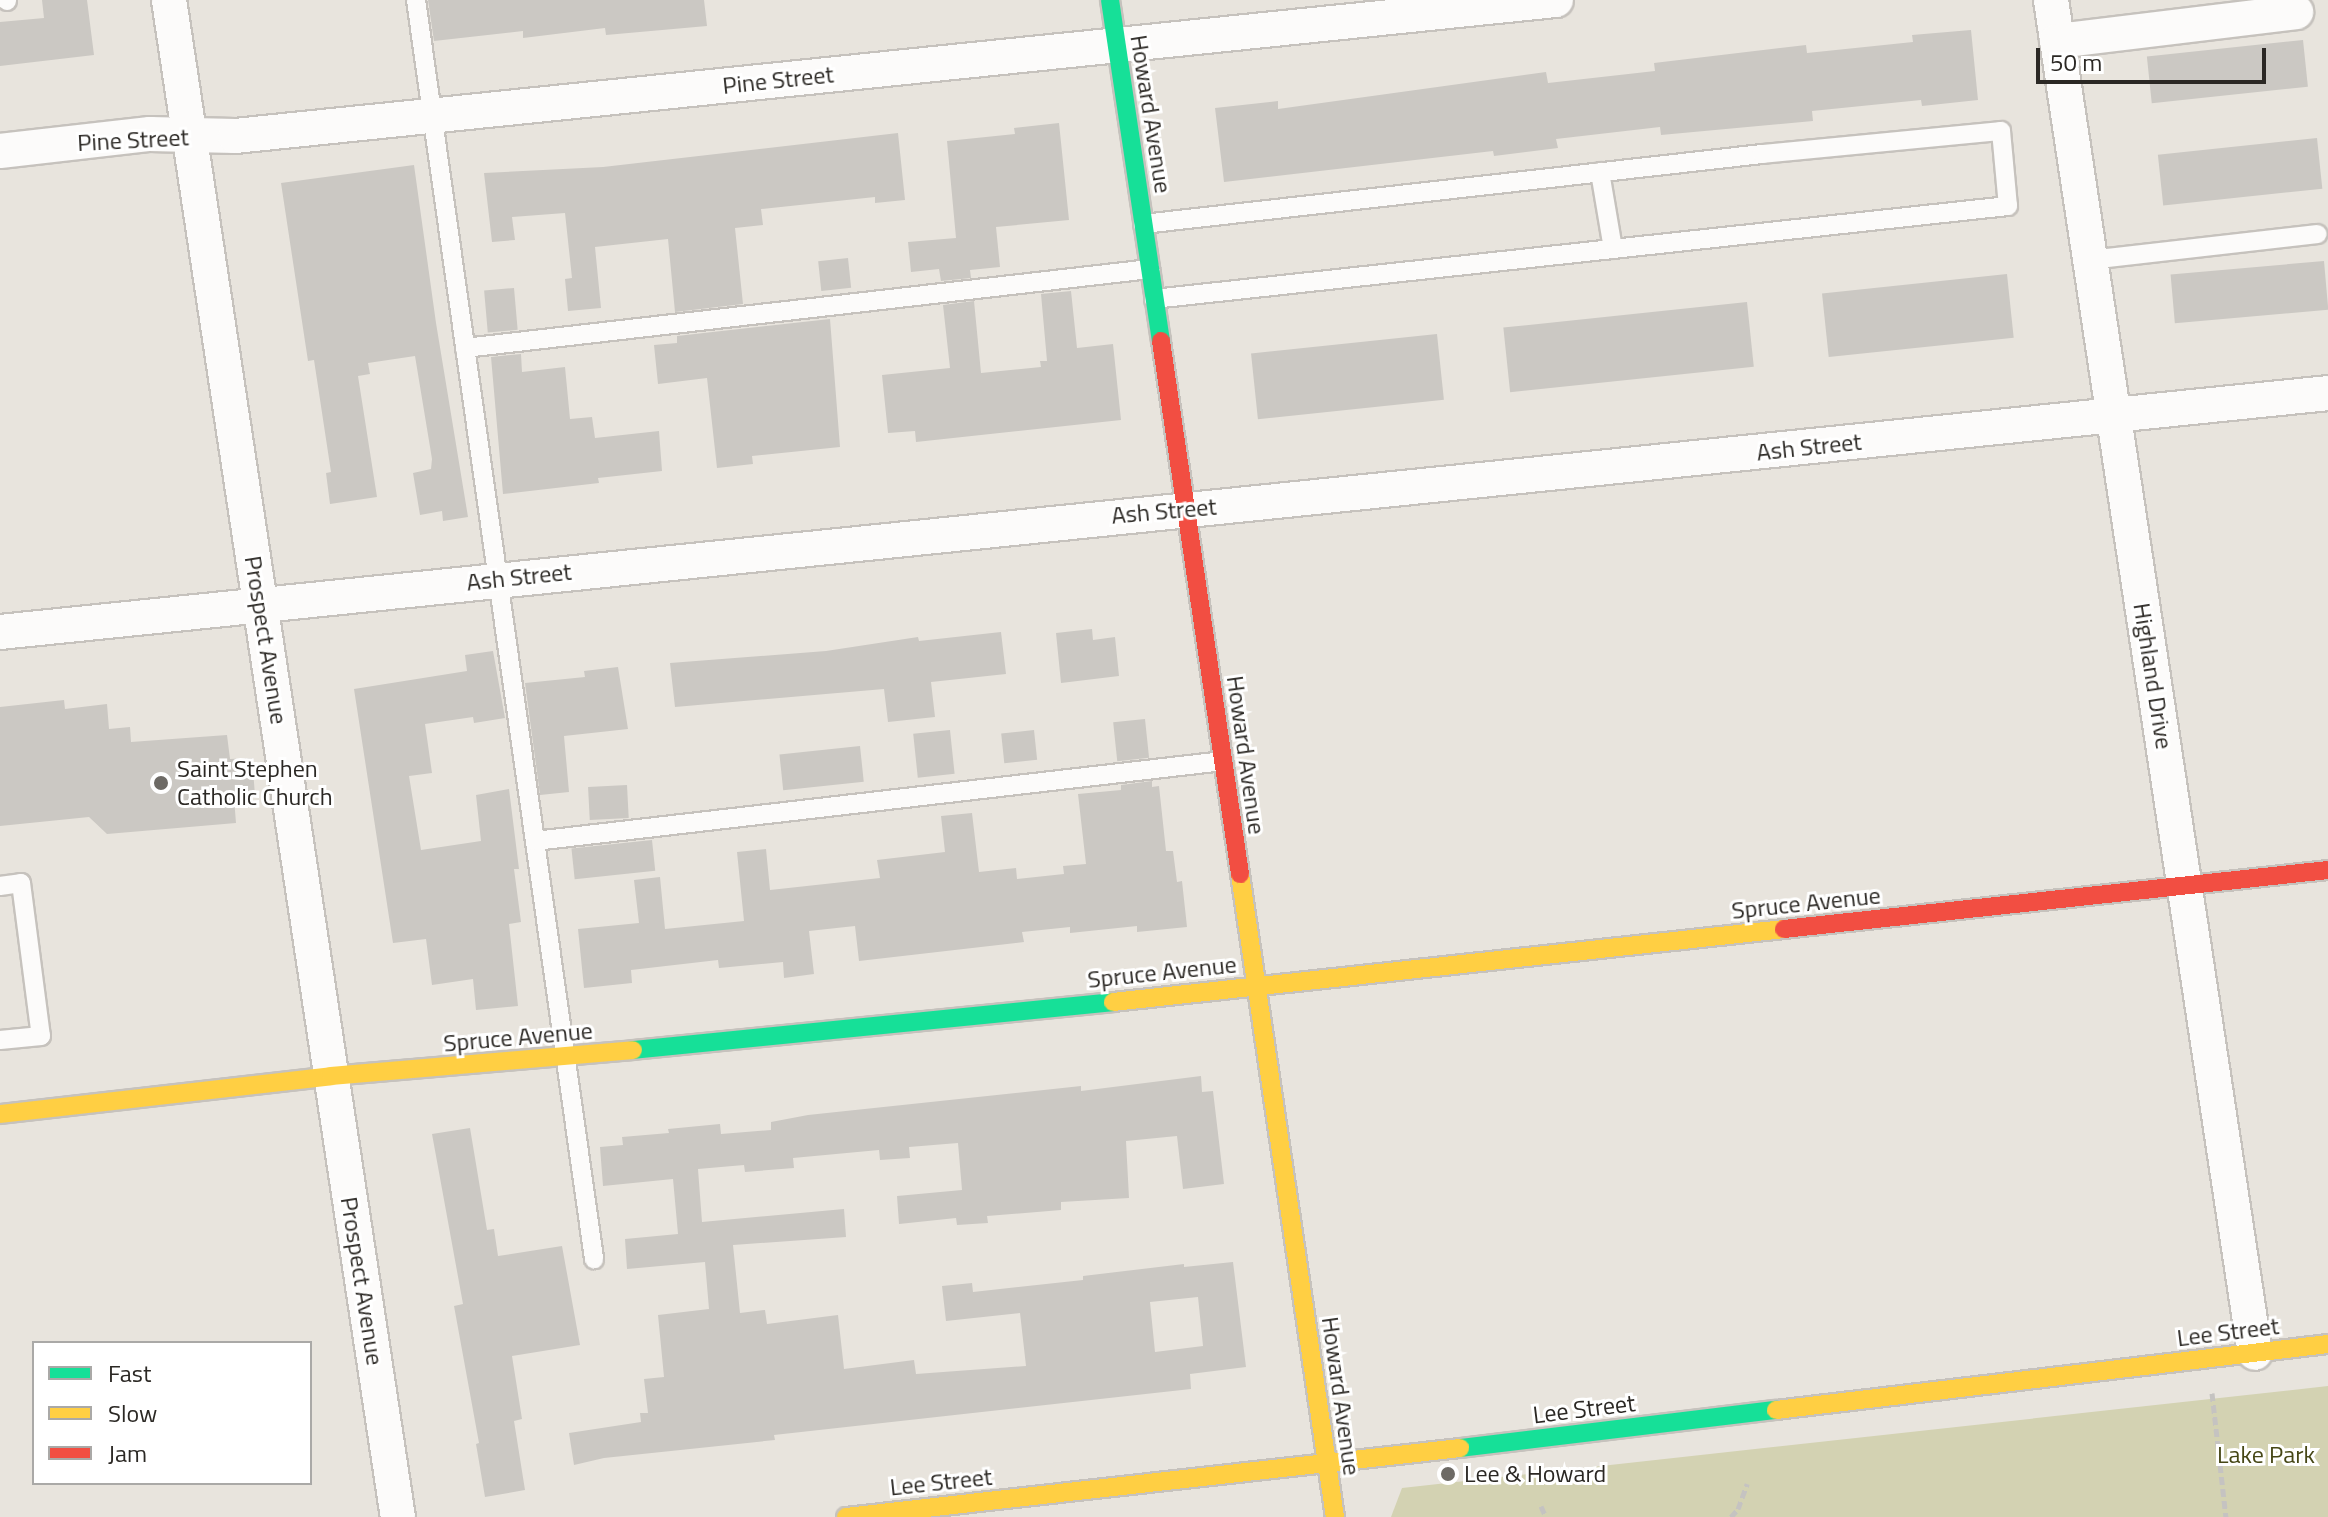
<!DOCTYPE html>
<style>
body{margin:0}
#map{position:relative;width:2328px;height:1517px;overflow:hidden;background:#e8e4dd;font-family:"Titillium Web",sans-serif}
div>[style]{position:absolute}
.green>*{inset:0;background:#d3d2b2}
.building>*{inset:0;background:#cbc8c3;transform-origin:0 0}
.path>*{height:5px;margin-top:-2.5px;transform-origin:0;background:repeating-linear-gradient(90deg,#c5c3c1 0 8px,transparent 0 12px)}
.roads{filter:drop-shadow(2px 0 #c6c2bd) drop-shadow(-2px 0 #c6c2bd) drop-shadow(0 2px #c6c2bd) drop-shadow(0 -2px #c6c2bd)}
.lane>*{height:18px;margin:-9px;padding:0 9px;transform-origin:9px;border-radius:9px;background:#fcfbfa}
.street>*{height:34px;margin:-17px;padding:0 17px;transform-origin:17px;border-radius:17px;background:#fcfbfa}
.fast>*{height:18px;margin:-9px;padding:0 9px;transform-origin:9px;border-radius:9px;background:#16e098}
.slow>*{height:18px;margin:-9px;padding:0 9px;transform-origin:9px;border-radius:9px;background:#ffcf43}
.jam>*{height:18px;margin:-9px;padding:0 9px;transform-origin:9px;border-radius:9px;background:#f24e42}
.dots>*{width:22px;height:22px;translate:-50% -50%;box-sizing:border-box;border:4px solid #fff;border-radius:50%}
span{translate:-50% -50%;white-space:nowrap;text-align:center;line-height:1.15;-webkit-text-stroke:6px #fff;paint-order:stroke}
.street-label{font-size:24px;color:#2b2824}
.poi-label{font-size:24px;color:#2b2824}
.left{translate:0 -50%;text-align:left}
.park-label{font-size:24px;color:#464716}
.legend{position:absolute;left:32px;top:1341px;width:280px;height:144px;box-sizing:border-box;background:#fff;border:2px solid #aaa9a7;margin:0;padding:10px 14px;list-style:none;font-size:24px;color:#2b2824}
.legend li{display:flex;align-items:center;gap:16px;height:40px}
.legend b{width:40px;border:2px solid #aaa9a7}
.scale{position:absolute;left:2036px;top:48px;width:230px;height:36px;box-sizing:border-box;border:4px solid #2b2824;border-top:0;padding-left:10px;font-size:24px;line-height:28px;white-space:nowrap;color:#2b2824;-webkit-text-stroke:6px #fff;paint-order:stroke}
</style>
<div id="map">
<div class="green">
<div style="clip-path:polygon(2328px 1386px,2328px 1517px,1391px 1517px,1402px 1488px)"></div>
</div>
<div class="building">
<div style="clip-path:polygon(42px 0,87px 0,94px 55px,0 66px,0 22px,44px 18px)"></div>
<div style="clip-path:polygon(428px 0,704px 0,707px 26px,606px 35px,605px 28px,523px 38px,523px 31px,434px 41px)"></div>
<div style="clip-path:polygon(1971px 30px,1978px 100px,1922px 106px,1921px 100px,1812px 111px,1813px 121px,1661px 135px,1660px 127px,1556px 139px,1558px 148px,1494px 156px,1493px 151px,1224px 182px,1215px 108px,1278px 101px,1278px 109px,1546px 72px,1548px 83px,1655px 71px,1654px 63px,1806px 45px,1807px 53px,1913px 42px,1912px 35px)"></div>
<div style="left:2303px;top:40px;width:47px;height:157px;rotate:84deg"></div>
<div style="clip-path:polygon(1059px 123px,1069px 220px,996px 227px,1000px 267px,970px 270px,971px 278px,941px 281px,939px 269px,911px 272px,908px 242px,956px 238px,947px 141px,1015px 134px,1014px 128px)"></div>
<div style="clip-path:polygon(898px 133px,905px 200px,875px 203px,875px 197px,761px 209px,763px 225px,735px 228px,743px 304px,675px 312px,668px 239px,595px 247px,601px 308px,568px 311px,565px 279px,572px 278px,565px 213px,512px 217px,515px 240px,492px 242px,484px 173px,603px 167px)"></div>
<div style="left:2317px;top:138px;width:51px;height:160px;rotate:84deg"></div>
<div style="clip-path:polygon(414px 165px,436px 323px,468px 517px,443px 521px,442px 511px,420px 515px,413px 473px,431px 469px,432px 459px,415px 356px,368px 363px,370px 374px,358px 376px,377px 497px,330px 504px,326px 473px,331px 472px,314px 360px,308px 361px,281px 183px)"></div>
<div style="left:848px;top:258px;width:30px;height:30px;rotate:84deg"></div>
<div style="left:2324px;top:261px;width:49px;height:154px;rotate:85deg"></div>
<div style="left:2007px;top:274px;width:64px;height:186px;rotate:84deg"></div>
<div style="left:514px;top:288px;width:42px;height:30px;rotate:85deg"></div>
<div style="clip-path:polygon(1071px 291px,1077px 348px,1113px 344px,1121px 420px,916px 442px,915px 431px,888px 433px,882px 375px,950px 368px,943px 305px,974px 301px,981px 373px,1041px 367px,1040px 361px,1047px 361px,1041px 294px)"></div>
<div style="left:1747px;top:302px;width:65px;height:245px;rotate:84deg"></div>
<div style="clip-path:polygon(830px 319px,840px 447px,752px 456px,753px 464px,717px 468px,707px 378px,658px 384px,654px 345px,677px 343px,677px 336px)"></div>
<div style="left:1437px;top:334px;width:66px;height:187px;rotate:84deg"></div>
<div style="clip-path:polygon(521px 354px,522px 372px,565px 367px,570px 419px,592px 417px,595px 438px,659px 431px,662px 471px,598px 478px,599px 483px,503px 494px,491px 357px)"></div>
<div style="clip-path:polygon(1092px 629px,1093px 640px,1115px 637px,1119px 676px,1061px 683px,1056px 633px)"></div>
<div style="clip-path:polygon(1001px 632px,1006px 674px,931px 682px,935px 717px,888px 722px,884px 689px,675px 707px,670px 663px,826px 651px,918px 637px,919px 641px)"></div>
<div style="clip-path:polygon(493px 651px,505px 718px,474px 723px,473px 717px,425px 724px,432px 773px,409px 776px,421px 850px,481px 841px,476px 795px,509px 789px,519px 869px,514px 869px,521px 922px,509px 924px,518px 1006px,476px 1010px,473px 979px,432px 985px,426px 939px,393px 943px,354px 689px,467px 671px,465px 655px)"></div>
<div style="clip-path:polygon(618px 667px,628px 729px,564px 736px,569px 792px,540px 795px,525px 683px,585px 677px,584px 671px)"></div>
<div style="clip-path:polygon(64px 700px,65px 709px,107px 704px,109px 729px,130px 727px,131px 742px,227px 735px,230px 759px,252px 758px,255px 795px,234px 798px,236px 823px,107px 834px,89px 817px,0 826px,0 707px)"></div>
<div style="left:1145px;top:719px;width:39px;height:32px;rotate:84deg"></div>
<div style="left:950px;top:730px;width:44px;height:37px;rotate:84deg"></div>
<div style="left:1034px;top:730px;width:30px;height:33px;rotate:84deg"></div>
<div style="left:860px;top:746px;width:36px;height:81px;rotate:84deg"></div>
<div style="clip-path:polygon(1152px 781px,1152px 787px,1159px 786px,1166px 851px,1173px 851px,1177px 882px,1182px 881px,1187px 927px,1137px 932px,1137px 926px,1070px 933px,1070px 927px,1022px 932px,1024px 942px,859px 961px,855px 926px,809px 931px,814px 974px,784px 978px,783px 962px,719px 968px,718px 960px,631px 970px,632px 983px,584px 988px,578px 929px,639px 923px,634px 880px,660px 877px,665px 929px,744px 921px,737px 852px,766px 849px,770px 890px,880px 878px,877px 860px,945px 852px,941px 816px,972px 813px,979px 872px,1016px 868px,1017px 879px,1064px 874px,1063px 866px,1086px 864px,1078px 794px,1121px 790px,1121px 785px)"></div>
<div style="left:627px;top:785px;width:33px;height:39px;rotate:87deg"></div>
<div style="left:652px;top:840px;width:31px;height:81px;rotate:84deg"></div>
<div style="clip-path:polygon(evenodd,1201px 1076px,1202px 1092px,1213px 1091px,1224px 1184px,1183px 1189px,1177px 1136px,1126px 1141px,1129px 1198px,1061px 1202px,1061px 1210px,987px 1216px,988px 1223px,957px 1225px,956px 1218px,899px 1224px,897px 1196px,962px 1190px,958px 1143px,909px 1147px,910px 1158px,880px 1160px,879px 1150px,793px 1158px,794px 1168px,745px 1172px,744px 1165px,698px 1169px,702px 1222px,844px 1209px,846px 1237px,733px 1245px,740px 1313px,765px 1310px,767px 1324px,838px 1315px,844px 1369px,914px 1360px,916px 1374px,1026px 1366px,1020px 1313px,946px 1321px,942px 1286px,972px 1283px,973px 1292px,1083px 1280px,1083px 1276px,1184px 1264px,1184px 1267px,1233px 1262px,1246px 1367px,1190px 1374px,1191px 1389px,774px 1435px,775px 1440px,604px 1458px,574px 1465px,569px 1433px,641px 1422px,640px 1413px,648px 1413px,644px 1379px,664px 1377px,658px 1315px,709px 1309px,705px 1262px,627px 1269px,625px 1239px,678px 1234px,673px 1179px,603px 1186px,600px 1147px,623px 1145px,622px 1137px,669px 1133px,668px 1129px,720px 1124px,721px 1134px,771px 1130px,771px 1122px,808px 1115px,1081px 1086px,1081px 1091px,1201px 1076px,1198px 1297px,1203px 1346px,1155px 1352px,1150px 1302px,1198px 1297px)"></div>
<div style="clip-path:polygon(470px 1128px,487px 1230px,494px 1229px,498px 1256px,562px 1246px,580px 1345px,512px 1356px,522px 1419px,514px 1421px,525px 1490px,485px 1497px,476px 1444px,479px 1443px,454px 1306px,463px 1304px,432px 1134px)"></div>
</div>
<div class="path">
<div style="left:2212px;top:1393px;width:125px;rotate:83.6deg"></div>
<div style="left:1541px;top:1506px;width:12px;rotate:66deg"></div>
<div style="left:1731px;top:1517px;width:11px;rotate:-49deg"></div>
<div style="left:1738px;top:1509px;width:27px;rotate:-70deg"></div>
</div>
<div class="roads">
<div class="lane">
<div style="left:7px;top:0;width:1px;rotate:90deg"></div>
<div style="left:416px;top:0;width:1272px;rotate:81.95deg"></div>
<div style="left:1600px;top:172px;width:78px;rotate:80.4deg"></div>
<div style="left:1143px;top:224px;width:623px;rotate:-6.45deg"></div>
<div style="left:1762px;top:154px;width:240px;rotate:-5.5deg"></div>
<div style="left:2001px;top:131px;width:75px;rotate:84.7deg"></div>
<div style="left:2008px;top:206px;width:859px;rotate:173.79deg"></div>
<div style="left:2090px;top:260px;width:229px;rotate:-6.5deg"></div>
<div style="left:465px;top:348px;width:690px;rotate:-6.58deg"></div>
<div style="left:535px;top:841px;width:693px;rotate:-6.63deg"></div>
<div style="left:0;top:886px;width:21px;rotate:-8deg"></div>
<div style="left:21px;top:883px;width:154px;rotate:82.6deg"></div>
<div style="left:41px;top:1036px;width:41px;rotate:174.4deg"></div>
</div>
<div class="street">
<div style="left:169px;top:0;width:1534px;rotate:81.42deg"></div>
<div style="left:2051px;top:0;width:1368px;rotate:81.43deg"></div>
<div style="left:2057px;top:41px;width:241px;rotate:-6.9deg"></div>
<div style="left:0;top:151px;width:151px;rotate:-6.5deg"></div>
<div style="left:150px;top:134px;width:85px;rotate:1.3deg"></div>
<div style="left:235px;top:136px;width:1328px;rotate:-5.88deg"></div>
<div style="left:0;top:632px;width:2340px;rotate:-5.86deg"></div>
</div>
<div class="fast">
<div style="left:1110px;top:0;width:345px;rotate:81.5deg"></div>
<div style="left:633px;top:1050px;width:482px;rotate:-5.7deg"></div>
<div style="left:1460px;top:1448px;width:318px;rotate:-6.9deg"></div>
</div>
<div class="slow">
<div style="left:1240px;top:874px;width:650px;rotate:81.6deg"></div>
<div style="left:1113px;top:1002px;width:675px;rotate:-6.21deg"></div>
<div style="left:0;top:1114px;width:333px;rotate:-6.5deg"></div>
<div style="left:331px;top:1076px;width:303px;rotate:-4.9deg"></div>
<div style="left:1776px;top:1410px;width:556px;rotate:-6.82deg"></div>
<div style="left:846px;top:1517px;width:618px;rotate:-6.41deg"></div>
</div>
<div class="jam">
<div style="left:1161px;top:341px;width:539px;rotate:81.57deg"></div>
<div style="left:1784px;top:929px;width:547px;rotate:-6.19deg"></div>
</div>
</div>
<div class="dots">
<div style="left:161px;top:783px;background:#6d6a65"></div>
<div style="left:1448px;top:1474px;background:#6d6a65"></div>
</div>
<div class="street-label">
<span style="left:778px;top:80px;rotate:-6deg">Pine Street</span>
<span style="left:1151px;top:114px;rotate:81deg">Howard Avenue</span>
<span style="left:133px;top:140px;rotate:-3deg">Pine Street</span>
<span style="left:1809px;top:447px;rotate:-6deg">Ash Street</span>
<span style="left:1164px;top:511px;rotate:-5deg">Ash Street</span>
<span style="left:519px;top:577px;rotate:-6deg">Ash Street</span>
<span style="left:266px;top:640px;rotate:81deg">Prospect Avenue</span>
<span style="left:2153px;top:676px;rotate:81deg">Highland Drive</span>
<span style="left:1246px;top:755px;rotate:82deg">Howard Avenue</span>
<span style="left:1806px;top:903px;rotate:-6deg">Spruce Avenue</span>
<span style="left:1162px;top:972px;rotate:-6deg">Spruce Avenue</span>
<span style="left:518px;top:1037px;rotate:-5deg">Spruce Avenue</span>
<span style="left:362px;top:1281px;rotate:81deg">Prospect Avenue</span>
<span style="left:2228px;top:1332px;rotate:-7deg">Lee Street</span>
<span style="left:1341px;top:1396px;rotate:82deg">Howard Avenue</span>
<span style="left:1584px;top:1409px;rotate:-7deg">Lee Street</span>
<span style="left:941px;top:1482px;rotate:-6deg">Lee Street</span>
</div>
<div class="poi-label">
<span class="left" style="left:177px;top:783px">Saint Stephen<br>Catholic Church</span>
<span class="left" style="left:1464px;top:1474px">Lee &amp; Howard</span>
</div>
<div class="park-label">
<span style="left:2266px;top:1455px">Lake Park</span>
</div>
<ul class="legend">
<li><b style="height:10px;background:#16e098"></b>Fast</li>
<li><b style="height:10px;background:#ffcf43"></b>Slow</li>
<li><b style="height:10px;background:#f24e42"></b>Jam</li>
</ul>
<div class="scale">50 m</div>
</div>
